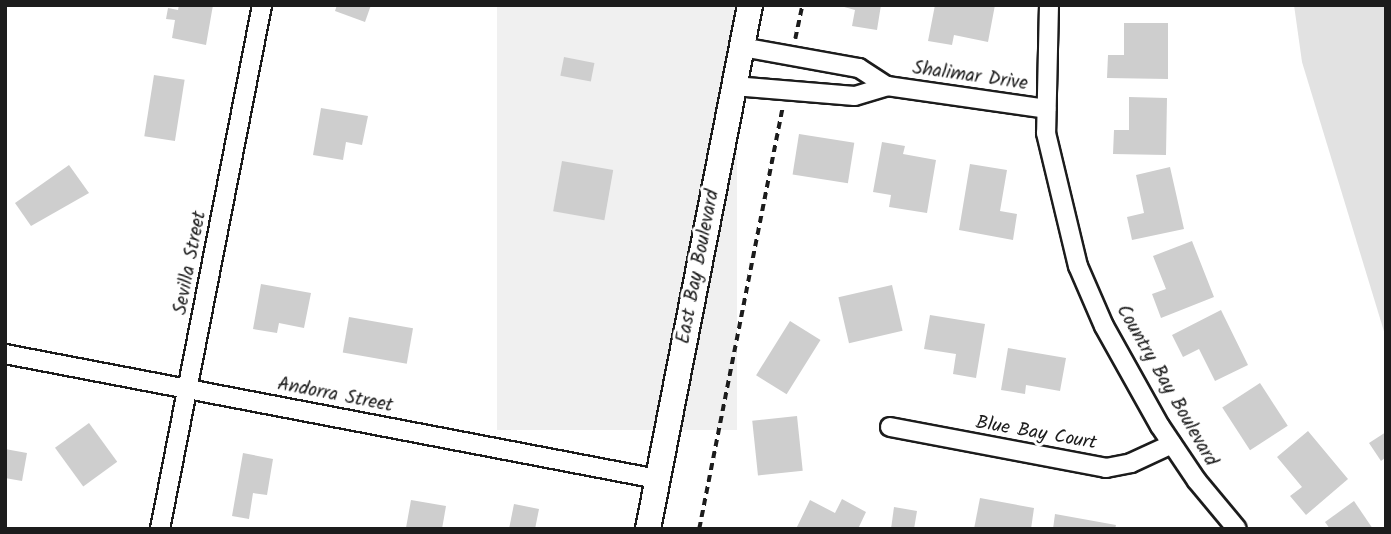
<!DOCTYPE html>
<style>
body{margin:0}
#map{position:relative;width:1391px;height:534px;overflow:hidden;background:#fff;font-family:Kalam,sans-serif}
div>[style]{position:absolute}
.built>*{inset:0;background:#f0f0f0;transform-origin:0 0}
.green>*{inset:0;background:#e2e2e2}
.building>*{inset:0;background:#cecece;transform-origin:0 0}
.path>*{height:3.5px;margin-top:-1.75px;transform-origin:0;background:repeating-linear-gradient(90deg,#1c1c1c 0 7px,transparent 0 12px)}
.roads{filter:drop-shadow(2px 0 #1c1c1c) drop-shadow(-2px 0 #1c1c1c) drop-shadow(0 2px #1c1c1c) drop-shadow(0 -2px #1c1c1c)}
.street>*{height:18px;margin:-9px;padding:0 9px;transform-origin:9px;border-radius:9px;background:#fff}
.secondary>*{height:24px;margin:-12px;padding:0 12px;transform-origin:12px;border-radius:12px;background:#fff}
span{translate:-50% -50%;white-space:nowrap;text-align:center;line-height:1.15;-webkit-text-stroke:6px #fff;paint-order:stroke}
.street-label{font-size:19px;color:#1c1c1c}
.frame{position:absolute;inset:0;border:7px solid #1c1c1c;pointer-events:none}
</style>
<div id="map">
<div class="built">
<div style="left:497px;top:5px;width:240px;height:425px"></div>
</div>
<div class="green">
<div style="clip-path:polygon(1294px 5px,1386px 5px,1386px 338px,1302px 62px)"></div>
</div>
<div class="building">
<div style="clip-path:polygon(179px 5px,213px 5px,206px 45px,172px 38px,175px 20px,166px 19px,168px 8px,178px 10px)"></div>
<div style="clip-path:polygon(337px 5px,371px 5px,365px 22px,335px 11px)"></div>
<div style="clip-path:polygon(837px 5px,881px 5px,877px 30px,852px 26px,855px 10px)"></div>
<div style="clip-path:polygon(935px 5px,995px 5px,988px 42px,954px 35px,952px 45px,928px 41px)"></div>
<div style="clip-path:polygon(1124px 23px,1168px 23px,1168px 79px,1107px 78px,1108px 55px,1124px 55px)"></div>
<div style="left:564px;top:57px;width:31px;height:19px;rotate:11deg"></div>
<div style="left:154px;top:75px;width:31px;height:62px;rotate:9deg"></div>
<div style="clip-path:polygon(1129px 97px,1167px 98px,1166px 155px,1113px 154px,1114px 130px,1129px 130px)"></div>
<div style="clip-path:polygon(321px 108px,368px 116px,362px 145px,346px 142px,343px 160px,313px 155px)"></div>
<div style="left:799px;top:134px;width:56px;height:41px;rotate:9deg"></div>
<div style="clip-path:polygon(882px 142px,905px 146px,903px 154px,936px 160px,927px 213px,889px 207px,891px 195px,873px 192px)"></div>
<div style="left:562px;top:161px;width:52px;height:51px;rotate:10deg"></div>
<div style="clip-path:polygon(970px 164px,1007px 170px,1000px 211px,1017px 214px,1013px 240px,959px 230px)"></div>
<div style="clip-path:polygon(69px 165px,89px 193px,31px 226px,15px 203px)"></div>
<div style="clip-path:polygon(1170px 167px,1184px 229px,1132px 240px,1127px 217px,1144px 213px,1136px 175px)"></div>
<div style="clip-path:polygon(1192px 241px,1214px 297px,1161px 318px,1152px 294px,1166px 289px,1153px 256px)"></div>
<div style="clip-path:polygon(261px 284px,311px 293px,304px 328px,279px 323px,277px 333px,253px 329px)"></div>
<div style="left:892px;top:285px;width:47px;height:55px;rotate:77deg"></div>
<div style="clip-path:polygon(1221px 310px,1248px 365px,1215px 381px,1199px 349px,1183px 357px,1172px 335px)"></div>
<div style="clip-path:polygon(930px 315px,985px 324px,976px 378px,953px 374px,956px 354px,924px 349px)"></div>
<div style="left:349px;top:317px;width:65px;height:36px;rotate:10deg"></div>
<div style="left:790px;top:321px;width:36px;height:64px;rotate:32deg"></div>
<div style="clip-path:polygon(1008px 348px,1066px 358px,1060px 391px,1026px 385px,1025px 394px,1001px 390px)"></div>
<div style="left:1260px;top:383px;width:51px;height:45px;rotate:57deg"></div>
<div style="left:797px;top:416px;width:55px;height:45px;rotate:84deg"></div>
<div style="left:89px;top:423px;width:48px;height:42px;rotate:54deg"></div>
<div style="clip-path:polygon(1308px 431px,1348px 479px,1306px 515px,1290px 496px,1302px 487px,1277px 457px)"></div>
<div style="clip-path:polygon(1386px 432px,1386px 457px,1381px 461px,1369px 443px)"></div>
<div style="clip-path:polygon(5px 449px,27px 453px,22px 481px,5px 478px)"></div>
<div style="clip-path:polygon(243px 453px,273px 459px,267px 495px,253px 493px,249px 519px,232px 516px)"></div>
<div style="clip-path:polygon(980px 498px,1034px 508px,1031px 529px,974px 529px)"></div>
<div style="clip-path:polygon(842px 499px,866px 512px,858px 529px,796px 529px,810px 500px,835px 513px)"></div>
<div style="clip-path:polygon(411px 500px,446px 506px,442px 529px,406px 528px)"></div>
<div style="clip-path:polygon(1354px 501px,1373px 529px,1330px 529px,1325px 522px)"></div>
<div style="clip-path:polygon(514px 504px,539px 509px,535px 529px,509px 529px)"></div>
<div style="clip-path:polygon(894px 507px,917px 511px,914px 529px,891px 529px)"></div>
<div style="clip-path:polygon(1055px 514px,1116px 525px,1115px 529px,1053px 529px)"></div>
</div>
<div class="path">
<div style="left:795px;top:39px;width:35px;rotate:-78deg"></div>
<div style="left:699px;top:529px;width:429px;rotate:-78.8deg"></div>
</div>
<div class="roads">
<div class="street">
<div style="left:1049px;top:5px;width:128px;rotate:91.3deg"></div>
<div style="left:1046px;top:133px;width:137px;rotate:76.5deg"></div>
<div style="left:1078px;top:266px;width:65px;rotate:66.6deg"></div>
<div style="left:1104px;top:326px;width:115px;rotate:60.8deg"></div>
<div style="left:1160px;top:426px;width:66px;rotate:56.1deg"></div>
<div style="left:1197px;top:481px;width:62px;rotate:50.2deg"></div>
<div style="left:742px;top:47px;width:119px;rotate:10.2deg"></div>
<div style="left:859px;top:68px;width:33px;rotate:33deg"></div>
<div style="left:887px;top:86px;width:161px;rotate:8.2deg"></div>
<div style="left:734px;top:86px;width:121px;rotate:4.7deg"></div>
<div style="left:855px;top:96px;width:34px;rotate:-17deg"></div>
<div style="left:5px;top:354px;width:664px;rotate:10.85deg"></div>
<div style="left:890px;top:427px;width:220px;rotate:10.7deg"></div>
<div style="left:1106px;top:468px;width:25px;rotate:-11deg"></div>
<div style="left:1131px;top:463px;width:45px;rotate:-24.9deg"></div>
<div style="left:160px;top:529px;width:534px;rotate:-78.98deg"></div>
</div>
<div class="secondary">
<div style="left:648px;top:529px;width:534px;rotate:-78.98deg"></div>
</div>
</div>
<div class="street-label">
<span style="left:970px;top:77px;rotate:8deg">Shalimar Drive</span>
<span style="left:191px;top:263px;rotate:-79deg">Sevilla Street</span>
<span style="left:699px;top:267px;rotate:-79deg">East Bay Boulevard</span>
<span style="left:1166px;top:386px;rotate:60deg">Country Bay Boulevard</span>
<span style="left:335px;top:396px;rotate:11deg">Andorra Street</span>
<span style="left:1036px;top:434px;rotate:10deg">Blue Bay Court</span>
</div>
<div class="frame"></div>
</div>
